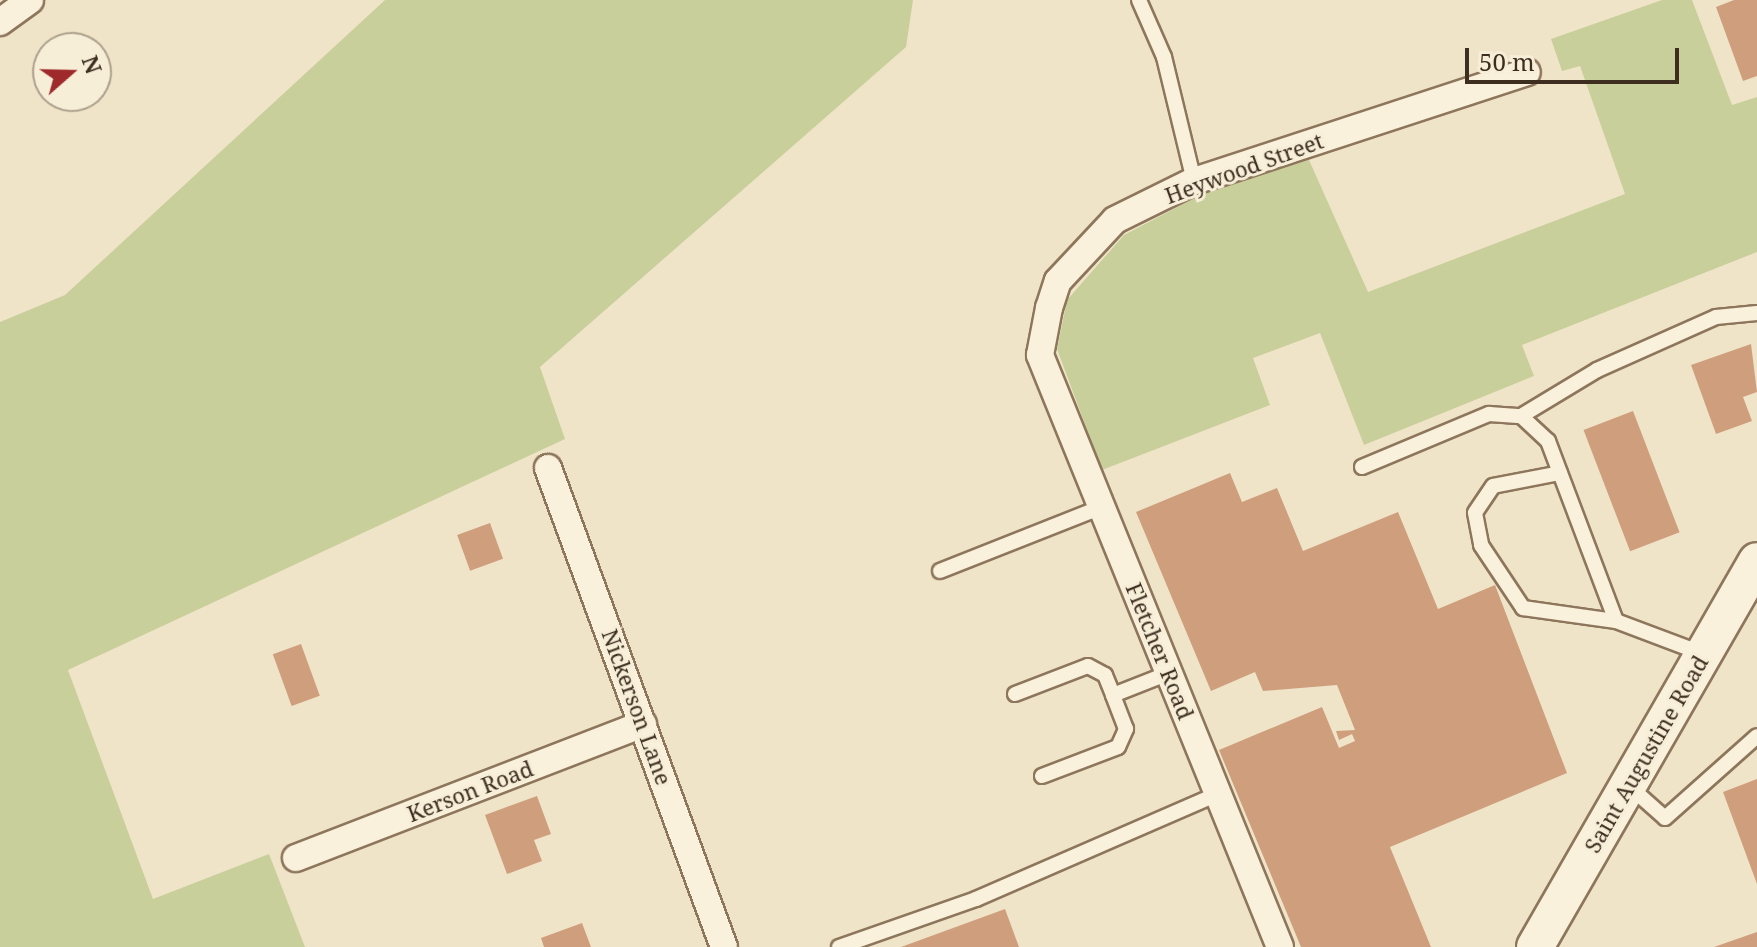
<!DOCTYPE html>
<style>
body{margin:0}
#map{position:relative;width:1757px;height:947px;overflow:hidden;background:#f0e4c8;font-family:"Noto Serif",serif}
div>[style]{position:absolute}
.green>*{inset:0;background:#c9cf9b}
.building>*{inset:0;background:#cf9f7d;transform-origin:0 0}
.roads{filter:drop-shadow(2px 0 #8d765c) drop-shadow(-2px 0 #8d765c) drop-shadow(0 2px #8d765c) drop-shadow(0 -2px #8d765c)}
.service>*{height:14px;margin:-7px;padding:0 7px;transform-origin:7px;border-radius:7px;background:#faf1dc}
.minor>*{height:26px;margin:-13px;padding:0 13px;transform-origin:13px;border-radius:13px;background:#faf1dc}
.secondary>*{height:36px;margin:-18px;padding:0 18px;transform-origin:18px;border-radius:18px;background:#faf1dc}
span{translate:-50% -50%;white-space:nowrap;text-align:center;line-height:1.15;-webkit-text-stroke:6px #f7eed8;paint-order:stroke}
.street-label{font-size:22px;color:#3d2e20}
.north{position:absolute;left:32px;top:32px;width:80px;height:80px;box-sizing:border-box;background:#f7eed8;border:2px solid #ada18e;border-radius:50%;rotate:70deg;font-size:22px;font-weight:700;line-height:32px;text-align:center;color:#3d2e20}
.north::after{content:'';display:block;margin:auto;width:28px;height:36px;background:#9e2a2b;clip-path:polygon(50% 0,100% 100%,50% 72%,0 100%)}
.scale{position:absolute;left:1465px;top:48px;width:214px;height:36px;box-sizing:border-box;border:4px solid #3d2e20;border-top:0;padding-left:10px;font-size:24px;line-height:28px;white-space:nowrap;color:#3d2e20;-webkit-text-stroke:6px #f7eed8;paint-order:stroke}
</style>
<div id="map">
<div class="green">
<div style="clip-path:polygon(385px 0,913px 0,906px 47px,540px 367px,565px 439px,68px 670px,153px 899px,269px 854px,305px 947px,0 947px,0 322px,65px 295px)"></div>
<div style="clip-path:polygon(1662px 0,1692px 0,1732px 105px,1757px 97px,1757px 252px,1522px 345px,1534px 376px,1364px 445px,1320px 333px,1253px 358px,1270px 405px,1102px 470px,1057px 349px,1067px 300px,1124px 235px,1210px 190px,1309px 160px,1368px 292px,1625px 194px,1580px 66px,1562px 71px,1551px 39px)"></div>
</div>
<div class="building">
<div style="clip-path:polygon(1734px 0,1757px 0,1757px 76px,1743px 81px,1716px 7px)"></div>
<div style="clip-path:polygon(1751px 344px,1757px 392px,1743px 397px,1752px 421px,1716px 434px,1691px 365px)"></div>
<div style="left:1633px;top:411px;width:130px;height:53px;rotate:69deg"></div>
<div style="clip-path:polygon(1230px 473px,1242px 502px,1277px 488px,1303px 551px,1398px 512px,1438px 609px,1495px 585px,1567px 773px,1390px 847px,1431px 947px,1301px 947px,1219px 750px,1322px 707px,1339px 748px,1355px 741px,1352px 734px,1339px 740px,1336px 731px,1355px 730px,1337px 685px,1263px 691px,1255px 672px,1211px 691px,1136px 512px)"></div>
<div style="left:490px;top:523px;width:38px;height:35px;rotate:70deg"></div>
<div style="left:301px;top:644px;width:55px;height:30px;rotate:70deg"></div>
<div style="clip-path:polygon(1757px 779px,1757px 884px,1723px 792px)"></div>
<div style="clip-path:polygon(537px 796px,551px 834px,534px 840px,542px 861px,507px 874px,485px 815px)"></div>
<div style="clip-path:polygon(1005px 909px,1019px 947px,901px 947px)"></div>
<div style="clip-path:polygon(582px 923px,591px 947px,544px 947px,541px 938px)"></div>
<div style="clip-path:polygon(1757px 932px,1757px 947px,1714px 947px)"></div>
</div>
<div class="roads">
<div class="service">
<div style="left:1139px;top:0;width:62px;rotate:66.3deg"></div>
<div style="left:1164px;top:57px;width:128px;rotate:76.4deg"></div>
<div style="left:1521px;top:416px;width:89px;rotate:-31.2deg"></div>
<div style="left:1597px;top:370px;width:130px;rotate:-24deg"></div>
<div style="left:1716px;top:317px;width:41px;rotate:-5.6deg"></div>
<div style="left:1362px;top:467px;width:138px;rotate:-22.7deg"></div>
<div style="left:1489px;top:414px;width:32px;rotate:4deg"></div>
<div style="left:1521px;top:416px;width:37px;rotate:43deg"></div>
<div style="left:1548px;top:441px;width:192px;rotate:69.3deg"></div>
<div style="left:1616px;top:621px;width:94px;rotate:20.6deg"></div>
<div style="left:1560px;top:473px;width:68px;rotate:169deg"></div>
<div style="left:1493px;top:486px;width:32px;rotate:124deg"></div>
<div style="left:1475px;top:513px;width:33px;rotate:79deg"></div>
<div style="left:1481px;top:545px;width:76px;rotate:56.3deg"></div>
<div style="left:1523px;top:608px;width:94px;rotate:8deg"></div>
<div style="left:940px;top:571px;width:174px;rotate:-21.6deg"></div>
<div style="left:1015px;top:694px;width:78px;rotate:-21deg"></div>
<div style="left:1088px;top:666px;width:19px;rotate:28deg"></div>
<div style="left:1105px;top:675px;width:22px;rotate:68deg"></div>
<div style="left:1042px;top:776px;width:81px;rotate:-20.9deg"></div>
<div style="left:1118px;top:747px;width:20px;rotate:-66deg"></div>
<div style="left:1126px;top:729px;width:36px;rotate:-111deg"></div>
<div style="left:1113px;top:695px;width:60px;rotate:-21.4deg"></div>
<div style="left:1629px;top:786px;width:48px;rotate:41.6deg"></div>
<div style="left:1665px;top:818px;width:123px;rotate:-41.7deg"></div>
<div style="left:839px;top:947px;width:145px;rotate:-19.3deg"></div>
<div style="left:976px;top:899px;width:264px;rotate:-23.5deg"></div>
</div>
<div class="minor">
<div style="left:0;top:22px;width:37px;rotate:-36deg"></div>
<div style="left:548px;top:468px;width:510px;rotate:69.83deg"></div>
<div style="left:296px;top:858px;width:372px;rotate:-21.1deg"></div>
<div style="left:1280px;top:947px;width:639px;rotate:-112.07deg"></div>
<div style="left:1040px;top:355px;width:48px;rotate:-79.2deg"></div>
<div style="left:1049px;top:308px;width:28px;rotate:-72deg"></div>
<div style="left:1058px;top:281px;width:83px;rotate:-46.9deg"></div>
<div style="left:1115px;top:220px;width:88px;rotate:-26.3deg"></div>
<div style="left:1194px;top:181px;width:350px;rotate:-18.1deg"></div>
</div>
<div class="secondary">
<div style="left:1535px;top:947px;width:445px;rotate:-60.1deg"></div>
</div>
</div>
<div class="street-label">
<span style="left:1244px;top:168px;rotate:-20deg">Heywood Street</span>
<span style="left:1160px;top:651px;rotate:68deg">Fletcher Road</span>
<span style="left:637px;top:707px;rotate:70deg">Nickerson Lane</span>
<span style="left:1646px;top:754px;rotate:-60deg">Saint Augustine Road</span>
<span style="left:470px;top:791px;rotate:-21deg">Kerson Road</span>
</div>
<div class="north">N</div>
<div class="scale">50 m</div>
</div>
